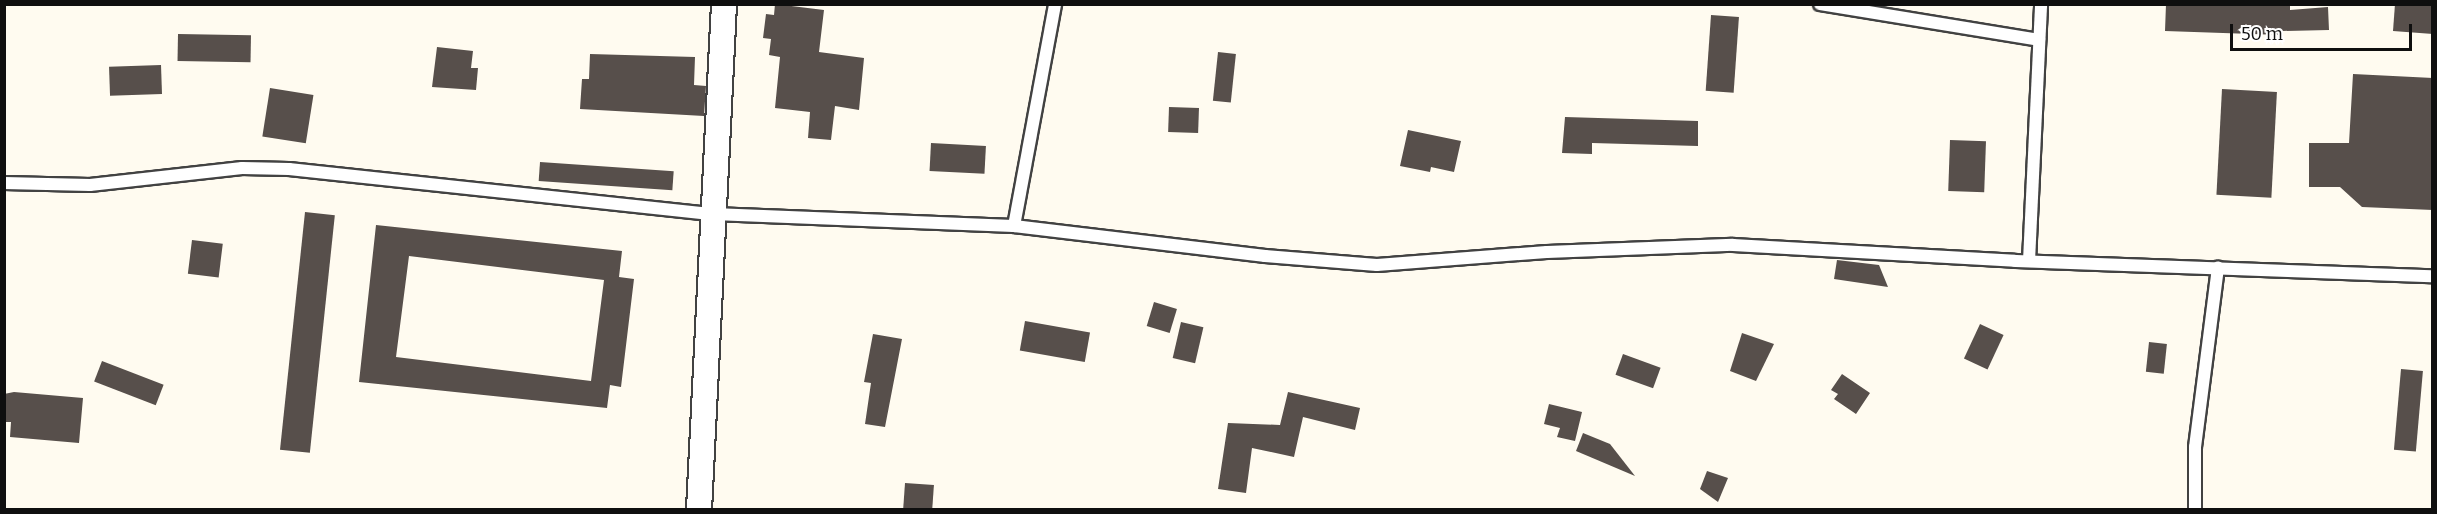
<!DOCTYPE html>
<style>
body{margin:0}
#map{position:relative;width:2437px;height:514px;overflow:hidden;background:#fffbf0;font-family:Bitter,serif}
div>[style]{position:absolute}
.building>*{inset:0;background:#574f4b;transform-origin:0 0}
.roads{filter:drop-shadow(2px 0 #424242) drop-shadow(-2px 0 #424242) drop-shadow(0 2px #424242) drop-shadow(0 -2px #424242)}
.service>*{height:12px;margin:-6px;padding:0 6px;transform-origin:6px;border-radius:6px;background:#fff}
.minor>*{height:24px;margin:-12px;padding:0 12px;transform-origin:12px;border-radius:12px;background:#fff}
span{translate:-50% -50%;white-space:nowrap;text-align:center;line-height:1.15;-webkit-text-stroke:6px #fff;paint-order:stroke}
.frame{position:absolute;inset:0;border:6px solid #0f0f0f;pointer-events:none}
.scale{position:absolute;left:2230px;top:24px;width:182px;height:27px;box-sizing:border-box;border:3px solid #0f0f0f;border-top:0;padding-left:8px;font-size:18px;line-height:21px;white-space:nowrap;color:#0f0f0f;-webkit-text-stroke:4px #fff;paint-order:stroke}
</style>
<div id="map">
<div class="building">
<div style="clip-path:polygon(775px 4px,824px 10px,819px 52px,864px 58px,859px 110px,835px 106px,831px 140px,808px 138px,810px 112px,775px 108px,780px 57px,769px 55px,771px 39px,763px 38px,766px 14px,774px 15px)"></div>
<div style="clip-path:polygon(2166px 4px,2290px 4px,2290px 10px,2328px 7px,2329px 30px,2282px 31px,2281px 35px,2165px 31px)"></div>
<div style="clip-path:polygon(2395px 4px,2433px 4px,2433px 34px,2393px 31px)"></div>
<div style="left:1711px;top:15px;width:28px;height:76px;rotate:4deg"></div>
<div style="left:178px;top:34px;width:73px;height:27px;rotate:1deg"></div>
<div style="clip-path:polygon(437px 47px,473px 51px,471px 68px,478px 68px,476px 90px,432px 87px)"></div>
<div style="left:1218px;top:52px;width:18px;height:49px;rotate:6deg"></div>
<div style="clip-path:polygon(590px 54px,695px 57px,694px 85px,706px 86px,704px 116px,580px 109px,582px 79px,589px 79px)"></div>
<div style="left:161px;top:65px;width:29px;height:52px;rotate:88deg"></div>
<div style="clip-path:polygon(2353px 74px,2433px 78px,2433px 210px,2362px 207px,2340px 187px,2309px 187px,2309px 143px,2349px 143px)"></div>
<div style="left:270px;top:88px;width:44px;height:49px;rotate:9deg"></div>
<div style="left:2222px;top:89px;width:55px;height:106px;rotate:3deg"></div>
<div style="left:1169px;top:107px;width:30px;height:25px;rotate:2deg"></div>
<div style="clip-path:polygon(1565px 117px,1698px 121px,1698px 146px,1592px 143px,1592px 154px,1562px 153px)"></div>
<div style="clip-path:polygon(1408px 130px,1461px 141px,1454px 172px,1431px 167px,1430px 172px,1400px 166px)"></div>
<div style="left:1950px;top:140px;width:36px;height:51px;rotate:2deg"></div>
<div style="left:931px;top:143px;width:55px;height:28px;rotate:3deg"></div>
<div style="left:540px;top:162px;width:134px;height:19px;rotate:4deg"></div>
<div style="left:305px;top:212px;width:30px;height:239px;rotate:6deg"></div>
<div style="clip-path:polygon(evenodd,376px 225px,622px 251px,619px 277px,634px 279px,621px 387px,610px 385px,607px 408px,359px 382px,376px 225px,409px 256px,604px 280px,591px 381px,396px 357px,409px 256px)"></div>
<div style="left:192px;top:240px;width:31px;height:34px;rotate:7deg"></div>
<div style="clip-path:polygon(1837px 260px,1879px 265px,1888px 287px,1834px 279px)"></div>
<div style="left:1154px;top:302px;width:24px;height:25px;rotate:17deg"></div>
<div style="left:1025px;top:321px;width:66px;height:30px;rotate:10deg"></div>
<div style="left:1181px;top:322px;width:23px;height:37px;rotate:13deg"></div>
<div style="left:1980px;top:324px;width:26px;height:38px;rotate:25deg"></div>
<div style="clip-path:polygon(1742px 333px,1774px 344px,1756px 381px,1730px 371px)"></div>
<div style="clip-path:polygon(873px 334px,902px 339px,885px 427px,865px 424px,871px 383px,864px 382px)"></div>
<div style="left:2149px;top:342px;width:18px;height:30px;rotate:6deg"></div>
<div style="left:1623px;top:354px;width:40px;height:22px;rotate:20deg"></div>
<div style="left:102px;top:361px;width:66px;height:22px;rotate:21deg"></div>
<div style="left:2401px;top:369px;width:22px;height:81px;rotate:5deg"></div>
<div style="clip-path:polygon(1842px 374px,1870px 393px,1856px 414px,1834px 399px,1838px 394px,1831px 390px)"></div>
<div style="clip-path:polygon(14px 392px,83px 398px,79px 443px,10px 437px,11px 422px,4px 422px,4px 394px)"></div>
<div style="clip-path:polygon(1288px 392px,1360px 408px,1355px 430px,1303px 417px,1294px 457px,1252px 448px,1246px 493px,1218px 489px,1228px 423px,1280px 425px)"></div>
<div style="clip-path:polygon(1549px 404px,1582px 412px,1575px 441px,1557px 437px,1560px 428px,1544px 424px)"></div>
<div style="clip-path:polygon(1583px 433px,1610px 444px,1635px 476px,1576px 451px)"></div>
<div style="clip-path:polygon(1707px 471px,1728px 478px,1718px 502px,1700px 489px)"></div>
<div style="left:905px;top:483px;width:29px;height:27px;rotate:4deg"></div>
</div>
<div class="roads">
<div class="service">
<div style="left:1820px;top:4px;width:222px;rotate:9.3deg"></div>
<div style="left:4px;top:183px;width:86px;rotate:1.3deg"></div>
<div style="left:90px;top:185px;width:153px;rotate:-6.4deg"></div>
<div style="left:242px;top:168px;width:47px;rotate:1.2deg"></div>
<div style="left:289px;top:169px;width:426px;rotate:6.1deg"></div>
<div style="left:713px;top:214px;width:301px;rotate:2.3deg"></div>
<div style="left:1014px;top:226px;width:253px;rotate:6.8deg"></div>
<div style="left:1265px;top:256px;width:112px;rotate:4.6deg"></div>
<div style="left:1377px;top:265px;width:170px;rotate:-4.4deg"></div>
<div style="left:1547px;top:252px;width:186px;rotate:-2.2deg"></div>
<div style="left:1733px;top:245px;width:282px;rotate:3.2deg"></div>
<div style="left:2015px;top:261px;width:417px;rotate:2.1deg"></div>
<div style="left:1014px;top:226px;width:226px;rotate:-79.5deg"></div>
<div style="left:2029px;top:261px;width:257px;rotate:-87.3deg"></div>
<div style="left:2195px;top:510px;width:63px;rotate:-90deg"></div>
<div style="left:2195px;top:447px;width:181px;rotate:-82.7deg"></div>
</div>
<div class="minor">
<div style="left:699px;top:510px;width:507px;rotate:-87.17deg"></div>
</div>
</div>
<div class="frame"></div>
<div class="scale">50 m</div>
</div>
